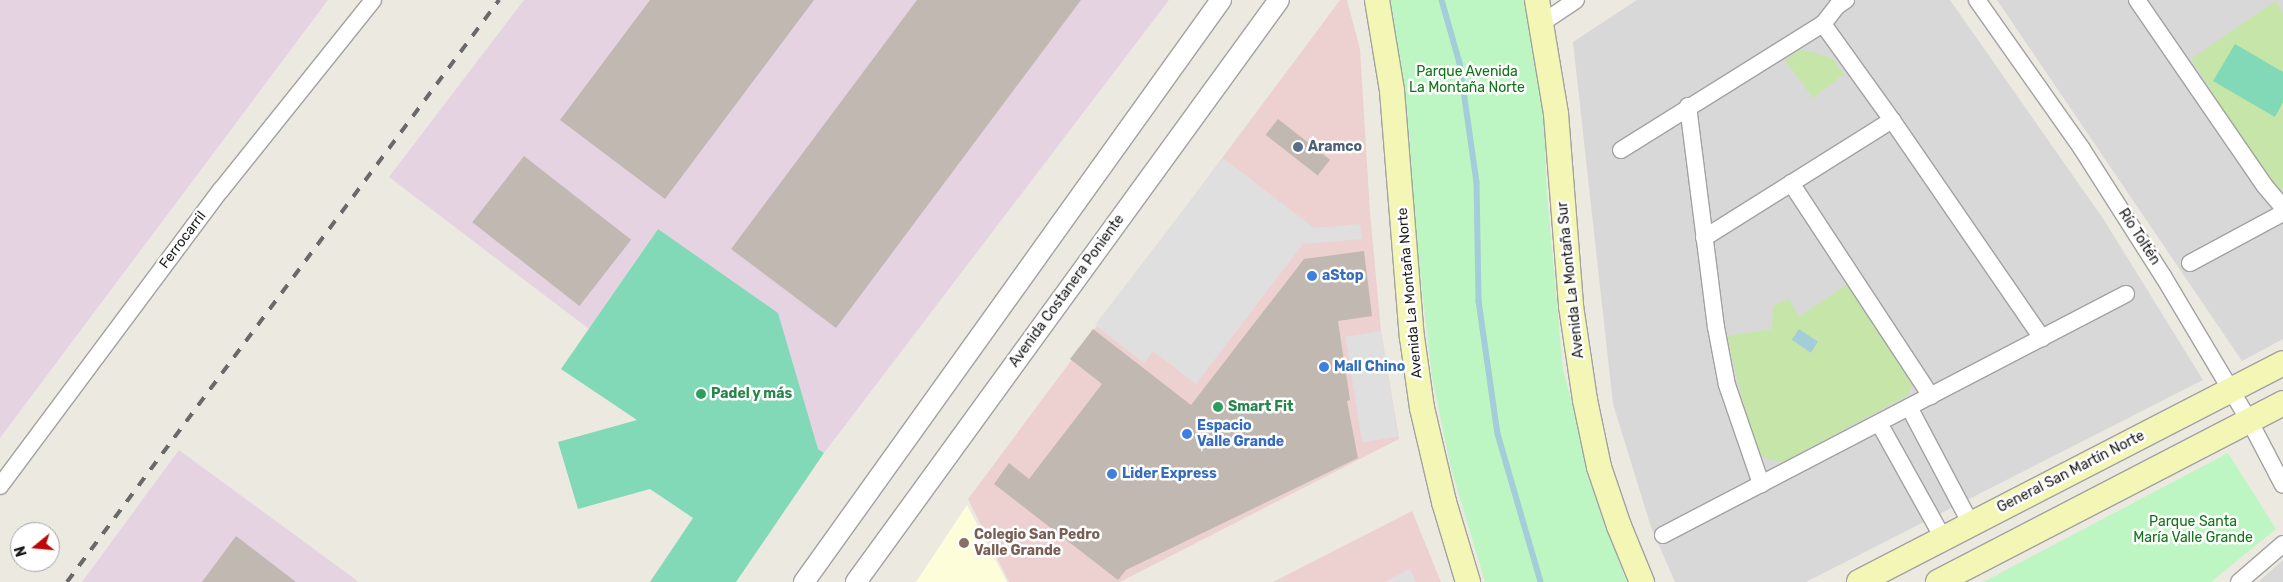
<!DOCTYPE html>
<meta charset="utf-8">
<style>
body{margin:0}
#map{position:relative;width:2283px;height:582px;overflow:hidden;background:#ece9e1;font-family:Rubik,sans-serif}
div>[style]{position:absolute}
.residential>*{inset:0;background:#d9d8d8}
.commercial>*{inset:0;background:#edd1d0}
.industrial>*{inset:0;background:#e5d3e2}
.education>*{inset:0;background:#fdfdd9}
.grass>*{inset:0;background:#c6e5a8}
.park>*{inset:0;background:#bef6c3}
.pitch>*{inset:0;background:#81d9b7}
.parking>*{inset:0;background:#dfdfdf;transform-origin:0 0}
.water>*{inset:0;background:#a3cdd9;transform-origin:0 0}
.stream>*{height:5.5px;margin:-2.75px;padding:0 2.75px;transform-origin:2.75px;border-radius:2.75px;background:#a3cdd9}
.building>*{inset:0;background:#c1b8b1;transform-origin:0 0}
.roads{filter:drop-shadow(1px 0 #a2a2a2) drop-shadow(-1px 0 #a2a2a2) drop-shadow(0 1px #a2a2a2) drop-shadow(0 -1px #a2a2a2)}
.minor>*{height:16px;margin:-8px;padding:0 8px;transform-origin:8px;border-radius:8px;background:#fff}
.tertiary>*{height:20px;margin:-10px;padding:0 10px;transform-origin:10px;border-radius:10px;background:#fff}
.secondary>*{height:24px;margin:-12px;padding:0 12px;transform-origin:12px;border-radius:12px;background:#f3f6b5}
.rail>*{height:4px;margin-top:-2px;transform-origin:0;background:repeating-linear-gradient(90deg,#696969 0 10px,transparent 0 20px)}
.dots>*{width:14px;height:14px;translate:-50% -50%;box-sizing:border-box;border:2px solid #fff;border-radius:50%}
span{translate:-50% -50%;white-space:nowrap;text-align:center;line-height:1.15;-webkit-text-stroke:5px #fff;paint-order:stroke}
.park-label{font-size:14px;color:#0f7318}
.service-label{font-size:14px;color:#4e5e75;font-weight:700}
.left{translate:0 -50%;text-align:left}
.street-label{font-size:14px;color:#1b1b1b}
.shop-label{font-size:14px;color:#366cbe;font-weight:700}
.leisure-label{font-size:14px;color:#27864d;font-weight:700}
.education-label{font-size:14px;color:#785e54;font-weight:700}
.north{position:absolute;left:10px;top:522px;width:50px;height:50px;box-sizing:border-box;background:#fff;border:1px solid #a4a4a4;border-radius:50%;rotate:253deg;font-size:14px;font-weight:700;line-height:20px;text-align:center;color:#1b1b1b}
.north::after{content:'';display:block;margin:auto;width:18px;height:22px;background:#be0808;clip-path:polygon(50% 0,100% 100%,50% 72%,0 100%)}
</style>
<div id="map">
<div class="residential">
<div style="clip-path:polygon(1637px 0,1950px 0,2104px 220px,2203px 380px,1806px 582px,1675px 582px,1651px 527px,1613px 404px,1573px 42px)"></div>
<div style="clip-path:polygon(1997px 0,2283px 0,2283px 339px,2242px 361px)"></div>
<div style="clip-path:polygon(2283px 560px,2283px 582px,2258px 582px,2274px 568px)"></div>
</div>
<div class="commercial">
<div style="clip-path:polygon(1340px 0,1347px 0,1360px 49px,1370px 212px,1381px 331px,1399px 439px,1120px 582px,1009px 582px,968px 499px)"></div>
<div style="clip-path:polygon(1412px 511px,1441px 582px,1273px 582px)"></div>
</div>
<div class="industrial">
<div style="clip-path:polygon(0 0,328px 0,0 438px)"></div>
<div style="clip-path:polygon(524px 0,1169px 0,824px 453px,818px 449px,657px 230px,589px 329px,389px 177px)"></div>
<div style="clip-path:polygon(179px 450px,359px 582px,82px 582px)"></div>
</div>
<div class="education">
<div style="clip-path:polygon(967px 505px,1007px 582px,916px 582px)"></div>
</div>
<div class="grass">
<div style="clip-path:polygon(2275px 1px,2283px 13px,2283px 190px,2273px 187px,2191px 59px)"></div>
<div style="clip-path:polygon(1801px 49px,1832px 58px,1844px 74px,1813px 98px,1785px 60px)"></div>
<div style="clip-path:polygon(1849px 283px,1914px 382px,1908px 395px,1787px 460px,1779px 462px,1755px 455px,1727px 336px,1772px 329px,1773px 306px,1789px 299px,1799px 317px)"></div>
</div>
<div class="park">
<div style="clip-path:polygon(1375px 0,1525px 0,1542px 70px,1547px 195px,1563px 370px,1608px 533px,1627px 582px,1485px 582px,1451px 468px,1432px 377px,1409px 176px)"></div>
<div style="clip-path:polygon(2228px 453px,2276px 529px,2211px 582px,1983px 582px)"></div>
</div>
<div class="pitch">
<div style="clip-path:polygon(2235px 44px,2283px 72px,2283px 102px,2275px 117px,2213px 81px)"></div>
<div style="clip-path:polygon(658px 229px,778px 313px,818px 449px,824px 453px,736px 582px,650px 582px,693px 518px,650px 489px,578px 509px,558px 442px,637px 420px,561px 369px)"></div>
</div>
<div class="parking">
<div style="clip-path:polygon(1223px 158px,1314px 228px,1360px 224px,1362px 239px,1303px 244px,1196px 384px,1153px 351px,1144px 363px,1095px 325px)"></div>
<div style="left:1381px;top:331px;width:107px;height:36px;rotate:81deg"></div>
<div style="clip-path:polygon(1410px 569px,1416px 582px,1385px 582px)"></div>
</div>
<div class="water">
<div style="left:1799px;top:329px;width:23px;height:13px;rotate:34deg"></div>
</div>
<div class="stream">
<div style="left:1442px;top:0;width:66px;rotate:74.1deg"></div>
<div style="left:1460px;top:63px;width:120px;rotate:81.9deg"></div>
<div style="left:1477px;top:182px;width:119px;rotate:89deg"></div>
<div style="left:1479px;top:301px;width:134px;rotate:81.9deg"></div>
<div style="left:1498px;top:434px;width:154px;rotate:73.8deg"></div>
</div>
<div class="building">
<div style="clip-path:polygon(650px 0,814px 0,665px 199px,560px 120px)"></div>
<div style="clip-path:polygon(917px 0,1081px 0,836px 328px,731px 249px)"></div>
<div style="left:1278px;top:119px;width:66px;height:20px;rotate:38deg"></div>
<div style="left:524px;top:156px;width:136px;height:84px;rotate:38deg"></div>
<div style="clip-path:polygon(1364px 251px,1372px 316px,1338px 321px,1350px 400px,1347px 401px,1358px 458px,1126px 570px,1118px 580px,994px 484px,1009px 463px,1029px 479px,1102px 384px,1070px 359px,1093px 329px,1191px 405px,1304px 259px)"></div>
<div style="clip-path:polygon(236px 536px,296px 582px,202px 582px)"></div>
</div>
<div class="roads">
<div class="minor">
<div style="left:1977px;top:0;width:182px;rotate:54.8deg"></div>
<div style="left:2082px;top:149px;width:151px;rotate:57.5deg"></div>
<div style="left:2163px;top:276px;width:168px;rotate:59.2deg"></div>
<div style="left:2249px;top:420px;width:73px;rotate:62.4deg"></div>
<div style="left:2137px;top:0;width:224px;rotate:55.5deg"></div>
<div style="left:2264px;top:185px;width:30px;rotate:50deg"></div>
<div style="left:1542px;top:23px;width:41px;rotate:-34.1deg"></div>
<div style="left:1823px;top:24px;width:118px;rotate:54.3deg"></div>
<div style="left:1892px;top:120px;width:265px;rotate:55.5deg"></div>
<div style="left:1688px;top:106px;width:223px;rotate:82.8deg"></div>
<div style="left:1716px;top:327px;width:59px;rotate:79.3deg"></div>
<div style="left:1727px;top:385px;width:105px;rotate:71deg"></div>
<div style="left:1621px;top:150px;width:238px;rotate:-32deg"></div>
<div style="left:1823px;top:24px;width:23px;rotate:-52deg"></div>
<div style="left:1837px;top:6px;width:11px;rotate:-34deg"></div>
<div style="left:1791px;top:183px;width:255px;rotate:56.7deg"></div>
<div style="left:1704px;top:238px;width:222px;rotate:-32.1deg"></div>
<div style="left:2190px;top:263px;width:106px;rotate:-28.3deg"></div>
<div style="left:1909px;top:407px;width:132px;rotate:62.1deg"></div>
<div style="left:1879px;top:423px;width:132px;rotate:60.9deg"></div>
<div style="left:0;top:486px;width:369px;rotate:-53.3deg"></div>
<div style="left:221px;top:190px;width:243px;rotate:-51.3deg"></div>
<div style="left:1663px;top:535px;width:522px;rotate:-27.5deg"></div>
<div style="left:2239px;top:582px;width:58px;rotate:-40.8deg"></div>
</div>
<div class="tertiary">
<div style="left:804px;top:582px;width:716px;rotate:-54.38deg"></div>
<div style="left:856px;top:582px;width:719px;rotate:-53.99deg"></div>
</div>
<div class="secondary">
<div style="left:1377px;top:0;width:92px;rotate:80.6deg"></div>
<div style="left:1392px;top:91px;width:247px;rotate:85.4deg"></div>
<div style="left:1412px;top:337px;width:72px;rotate:82deg"></div>
<div style="left:1422px;top:408px;width:97px;rotate:76.8deg"></div>
<div style="left:1444px;top:502px;width:84px;rotate:73.3deg"></div>
<div style="left:1537px;top:0;width:116px;rotate:80.5deg"></div>
<div style="left:1556px;top:114px;width:193px;rotate:85.5deg"></div>
<div style="left:1571px;top:306px;width:95px;rotate:81.5deg"></div>
<div style="left:1585px;top:400px;width:68px;rotate:78.2deg"></div>
<div style="left:1599px;top:467px;width:62px;rotate:71.3deg"></div>
<div style="left:1619px;top:526px;width:61px;rotate:67.7deg"></div>
<div style="left:1859px;top:582px;width:477px;rotate:-27.3deg"></div>
<div style="left:1938px;top:582px;width:389px;rotate:-27.4deg"></div>
</div>
</div>
<div class="rail">
<div style="left:67px;top:582px;width:725px;rotate:-53.41deg"></div>
</div>
<div class="dots">
<div style="left:1298px;top:147px;background:#5c6f8a"></div>
<div style="left:1312px;top:276px;background:#3f7fe0"></div>
<div style="left:1324px;top:367px;background:#3f7fe0"></div>
<div style="left:701px;top:394px;background:#2e9e5b"></div>
<div style="left:1218px;top:407px;background:#2e9e5b"></div>
<div style="left:1187px;top:434px;background:#3f7fe0"></div>
<div style="left:1112px;top:474px;background:#3f7fe0"></div>
<div style="left:964px;top:543px;background:#8d6e63"></div>
</div>
<div class="park-label">
<span style="left:1467px;top:80px">Parque Avenida<br>La Montaña Norte</span>
<span style="left:2193px;top:530px">Parque Santa<br>María Valle Grande</span>
</div>
<div class="service-label">
<span class="left" style="left:1308px;top:147px">Aramco</span>
</div>
<div class="street-label">
<span style="left:2139px;top:237px;rotate:57deg">Río Toltén</span>
<span style="left:183px;top:240px;rotate:-53deg">Ferrocarril</span>
<span style="left:1571px;top:280px;rotate:-96deg">Avenida La Montaña Sur</span>
<span style="left:1067px;top:291px;rotate:-54deg">Avenida Costanera Poniente</span>
<span style="left:1410px;top:293px;rotate:-95deg">Avenida La Montaña Norte</span>
<span style="left:2071px;top:472px;rotate:-27deg">General San Martín Norte</span>
</div>
<div class="shop-label">
<span class="left" style="left:1322px;top:276px">aStop</span>
<span class="left" style="left:1334px;top:367px">Mall Chino</span>
<span class="left" style="left:1197px;top:434px">Espacio<br>Valle Grande</span>
<span class="left" style="left:1122px;top:474px">Lider Express</span>
</div>
<div class="leisure-label">
<span class="left" style="left:711px;top:394px">Padel y más</span>
<span class="left" style="left:1228px;top:407px">Smart Fit</span>
</div>
<div class="education-label">
<span class="left" style="left:974px;top:543px">Colegio San Pedro<br>Valle Grande</span>
</div>
<div class="north">N</div>
</div>
